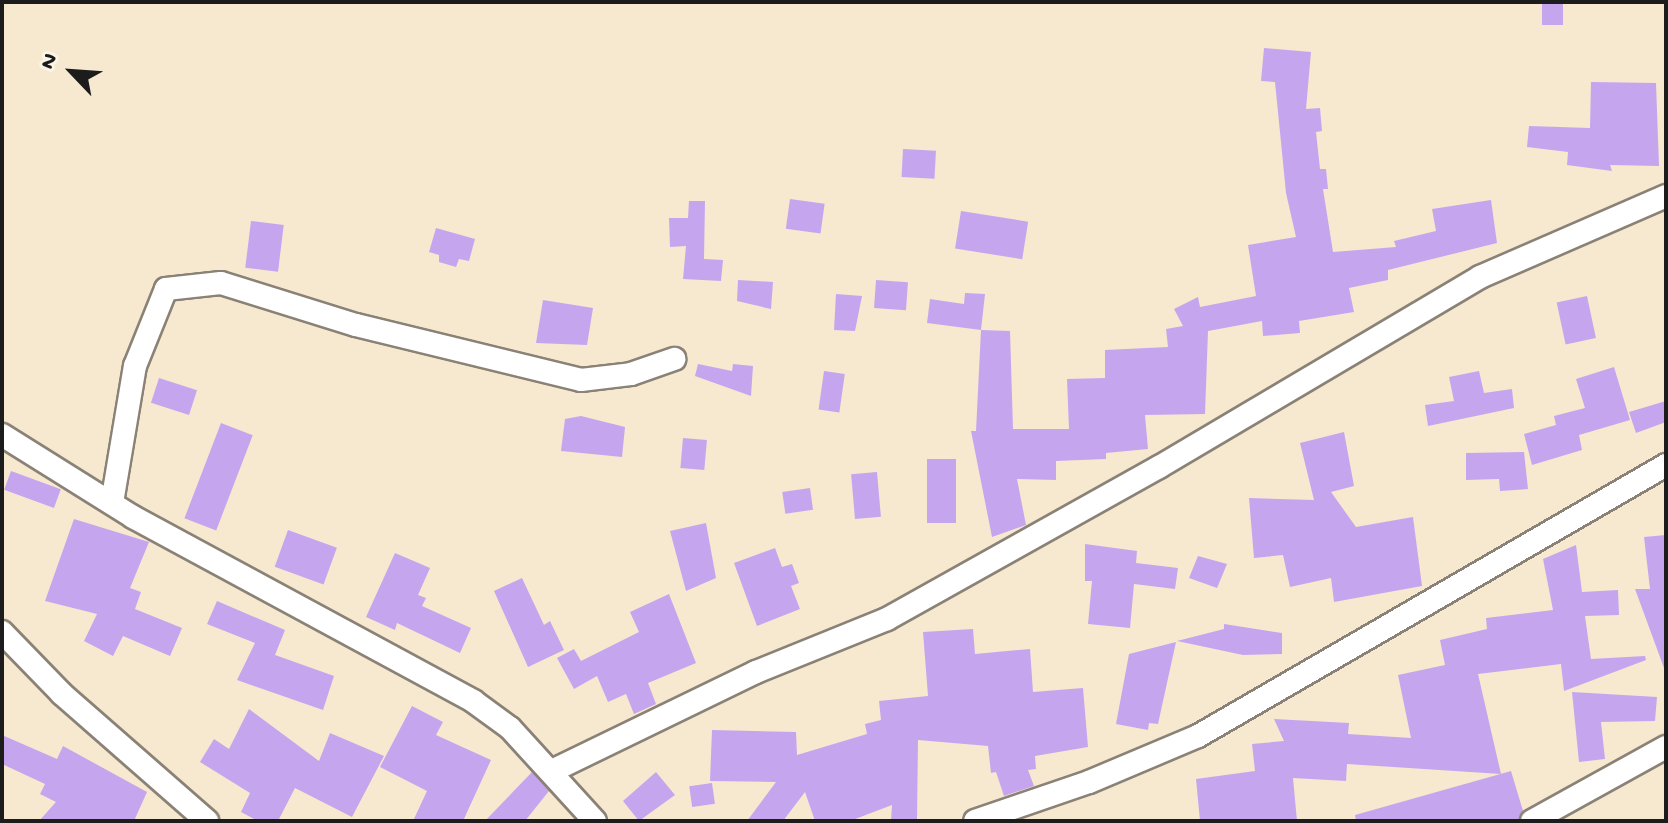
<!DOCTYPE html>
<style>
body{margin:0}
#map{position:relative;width:1668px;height:823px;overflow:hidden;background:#f7e8d0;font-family:"Gochi Hand",sans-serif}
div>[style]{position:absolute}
.building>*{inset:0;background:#c6a5ef;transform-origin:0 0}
.roads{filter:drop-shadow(2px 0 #8a8276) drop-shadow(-2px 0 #8a8276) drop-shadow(0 2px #8a8276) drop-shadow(0 -2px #8a8276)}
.minor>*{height:22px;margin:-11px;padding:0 11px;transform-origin:11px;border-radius:11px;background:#fff}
span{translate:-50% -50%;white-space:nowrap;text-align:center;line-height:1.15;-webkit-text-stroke:6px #fcf5e5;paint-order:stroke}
.frame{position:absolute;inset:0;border:4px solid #1c1c1c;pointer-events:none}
.north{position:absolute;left:32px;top:32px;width:80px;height:80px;-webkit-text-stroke:6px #fcf5e5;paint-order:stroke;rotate:295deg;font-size:22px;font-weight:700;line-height:32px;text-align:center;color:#1c1c1c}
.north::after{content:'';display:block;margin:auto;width:28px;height:36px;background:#1c1c1c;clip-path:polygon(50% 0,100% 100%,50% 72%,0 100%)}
</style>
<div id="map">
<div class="building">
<div style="left:1542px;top:2px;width:21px;height:23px"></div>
<div style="clip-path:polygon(1264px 48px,1311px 52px,1306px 109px,1320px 108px,1322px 131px,1316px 132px,1320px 169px,1326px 169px,1328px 189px,1323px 189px,1333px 252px,1396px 247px,1394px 241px,1436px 231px,1432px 209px,1491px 200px,1497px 243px,1388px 270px,1388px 280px,1349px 288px,1354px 312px,1299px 321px,1300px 333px,1263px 336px,1262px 321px,1208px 331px,1205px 414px,1145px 415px,1148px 449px,1106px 453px,1106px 459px,1056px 461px,1056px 480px,1017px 479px,1026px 525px,992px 537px,971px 431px,976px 431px,981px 330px,1010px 331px,1013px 429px,1069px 429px,1067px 379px,1105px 378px,1105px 350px,1168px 347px,1166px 329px,1183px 326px,1174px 309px,1198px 297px,1200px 307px,1256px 296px,1248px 245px,1296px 237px,1286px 193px,1275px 82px,1261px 81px)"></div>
<div style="clip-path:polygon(1591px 82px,1656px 83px,1659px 166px,1610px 165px,1612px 171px,1567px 165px,1568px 152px,1527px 147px,1529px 126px,1590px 128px)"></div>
<div style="left:903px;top:149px;width:33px;height:28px;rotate:3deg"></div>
<div style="left:790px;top:199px;width:35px;height:30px;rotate:8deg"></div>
<div style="clip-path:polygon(689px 201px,705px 201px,704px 259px,723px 260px,721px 281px,683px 279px,686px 246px,670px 247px,669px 218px,688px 218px)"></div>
<div style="left:961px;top:211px;width:68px;height:38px;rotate:9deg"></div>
<div style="left:251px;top:221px;width:33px;height:47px;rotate:7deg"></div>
<div style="clip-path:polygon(436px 228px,475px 239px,469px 261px,459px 259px,456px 267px,439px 262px,439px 255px,429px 252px)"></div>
<div style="clip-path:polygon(738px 280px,773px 282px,771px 309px,737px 301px)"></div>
<div style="left:876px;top:280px;width:32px;height:28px;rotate:4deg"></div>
<div style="clip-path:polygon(965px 293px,985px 294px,981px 330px,927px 323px,930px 299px,964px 304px)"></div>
<div style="clip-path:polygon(836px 294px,862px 296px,855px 331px,834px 330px)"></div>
<div style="left:1587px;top:296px;width:43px;height:31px;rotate:78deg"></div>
<div style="clip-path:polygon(543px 300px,593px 308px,587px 345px,536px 343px)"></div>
<div style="clip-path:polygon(698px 364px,732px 371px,733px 364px,753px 366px,751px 396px,695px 376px)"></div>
<div style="clip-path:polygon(1614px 367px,1630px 420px,1579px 435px,1582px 450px,1532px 465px,1524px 434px,1556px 425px,1554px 416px,1585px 408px,1576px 379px)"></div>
<div style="left:824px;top:371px;width:21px;height:39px;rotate:8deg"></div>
<div style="clip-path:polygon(1479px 371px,1484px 393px,1512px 389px,1514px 408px,1428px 426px,1425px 405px,1454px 401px,1449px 377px)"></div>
<div style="left:159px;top:378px;width:40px;height:26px;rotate:18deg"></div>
<div style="clip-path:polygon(1666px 401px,1666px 422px,1636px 433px,1629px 412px)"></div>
<div style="clip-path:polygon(581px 416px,625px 427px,622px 457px,561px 451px,565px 419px)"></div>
<div style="left:221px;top:423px;width:34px;height:102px;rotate:21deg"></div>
<div style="clip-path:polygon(1344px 432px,1354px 486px,1331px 492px,1356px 527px,1413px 517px,1422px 586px,1334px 602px,1331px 578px,1290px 587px,1283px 555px,1254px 558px,1249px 498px,1314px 500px,1300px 443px)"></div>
<div style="left:683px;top:438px;width:24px;height:30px;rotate:5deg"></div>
<div style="clip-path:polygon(1524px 452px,1528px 489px,1500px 491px,1499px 479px,1466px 480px,1466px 453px)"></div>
<div style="left:927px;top:459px;width:29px;height:64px"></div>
<div style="left:11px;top:471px;width:53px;height:20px;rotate:20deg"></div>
<div style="left:877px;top:472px;width:45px;height:26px;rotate:85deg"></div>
<div style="left:810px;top:488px;width:22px;height:28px;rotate:82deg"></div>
<div style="clip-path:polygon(74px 519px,149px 542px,130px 588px,141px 592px,135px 609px,182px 628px,170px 656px,123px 636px,113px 656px,84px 641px,97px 614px,45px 601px)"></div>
<div style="clip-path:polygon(706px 523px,716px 578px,686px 591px,670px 531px)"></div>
<div style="left:288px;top:530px;width:52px;height:39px;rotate:20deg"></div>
<div style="clip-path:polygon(1666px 535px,1666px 667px,1664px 668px,1635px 589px,1650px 589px,1644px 537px)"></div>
<div style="clip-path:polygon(1085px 544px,1137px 551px,1136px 563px,1178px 568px,1175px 589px,1134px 584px,1130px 628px,1088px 624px,1092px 581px,1085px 581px)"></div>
<div style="clip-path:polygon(1576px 545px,1582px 592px,1618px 590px,1619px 615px,1585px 616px,1591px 659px,1645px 656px,1646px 660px,1564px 691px,1561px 664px,1478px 674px,1501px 774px,1347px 764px,1346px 781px,1293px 778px,1297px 821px,1200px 821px,1196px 779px,1255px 771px,1252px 744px,1284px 741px,1274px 719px,1349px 723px,1348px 734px,1411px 738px,1398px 675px,1445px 665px,1440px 640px,1487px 629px,1486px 618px,1553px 610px,1543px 559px)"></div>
<div style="clip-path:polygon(775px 548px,782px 567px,792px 564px,799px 583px,791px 586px,800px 609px,757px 626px,734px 563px)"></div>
<div style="clip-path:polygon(395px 553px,430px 568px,418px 595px,426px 598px,422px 606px,471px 628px,460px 653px,397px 623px,395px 630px,366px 617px)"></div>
<div style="clip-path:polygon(1198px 556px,1227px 564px,1217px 588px,1189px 578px)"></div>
<div style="clip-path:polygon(522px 578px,544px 625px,550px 621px,564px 650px,528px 667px,494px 591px)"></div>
<div style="clip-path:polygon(669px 594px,696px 663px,648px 683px,656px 704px,634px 714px,626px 694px,608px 702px,597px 676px,574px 689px,557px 658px,574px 649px,581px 661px,639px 632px,630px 612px)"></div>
<div style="clip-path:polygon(217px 601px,285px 630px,275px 655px,334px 676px,323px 710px,237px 680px,255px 643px,207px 624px)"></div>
<div style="clip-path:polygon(1224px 624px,1282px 633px,1282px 654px,1243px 655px,1177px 641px,1224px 629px)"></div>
<div style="clip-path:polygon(973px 629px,975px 654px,1030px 649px,1033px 692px,1083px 688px,1088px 747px,1035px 756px,1036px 769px,1028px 770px,1034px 786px,1004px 796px,996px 772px,991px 773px,988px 746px,918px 740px,917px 821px,891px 821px,892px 805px,850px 821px,815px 821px,805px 792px,783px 821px,747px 821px,776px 782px,710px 781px,712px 730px,796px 732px,797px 755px,867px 734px,865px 724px,881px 720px,879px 701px,928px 696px,923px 632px)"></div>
<div style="clip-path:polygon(1176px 642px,1158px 724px,1149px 723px,1148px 730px,1116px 724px,1129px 654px)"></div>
<div style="clip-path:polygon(1572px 692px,1657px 697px,1655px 721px,1601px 722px,1605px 759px,1579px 762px)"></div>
<div style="clip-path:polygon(412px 706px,443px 722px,436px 735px,491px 760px,463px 821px,413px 821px,427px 791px,380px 767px)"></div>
<div style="clip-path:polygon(249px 709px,319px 761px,330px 733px,384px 756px,352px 817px,295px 788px,278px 821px,258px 821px,241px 812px,250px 793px,200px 762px,214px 739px,229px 749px)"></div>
<div style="clip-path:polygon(2px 735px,57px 759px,63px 746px,147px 792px,134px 821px,39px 821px,56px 802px,40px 794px,45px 784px,2px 764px)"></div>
<div style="clip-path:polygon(1511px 771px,1523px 811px,1518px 821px,1356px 821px,1355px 815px)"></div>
<div style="clip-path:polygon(532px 772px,549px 791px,525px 821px,485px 821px)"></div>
<div style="clip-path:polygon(656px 772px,675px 795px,639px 821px,623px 801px)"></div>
<div style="left:712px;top:783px;width:21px;height:23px;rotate:82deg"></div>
</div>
<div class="roads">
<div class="minor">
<div style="left:2px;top:435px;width:155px;rotate:32deg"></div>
<div style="left:133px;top:517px;width:387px;rotate:28.4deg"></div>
<div style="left:473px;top:701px;width:46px;rotate:36.1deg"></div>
<div style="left:510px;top:728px;width:126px;rotate:47.6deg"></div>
<div style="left:112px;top:503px;width:139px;rotate:-80.5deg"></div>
<div style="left:135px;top:366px;width:83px;rotate:-68.1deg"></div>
<div style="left:166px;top:289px;width:55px;rotate:-6.2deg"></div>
<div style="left:221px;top:283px;width:141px;rotate:17.3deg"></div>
<div style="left:356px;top:325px;width:232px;rotate:13.7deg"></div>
<div style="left:581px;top:380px;width:50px;rotate:-6.8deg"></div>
<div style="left:631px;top:374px;width:46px;rotate:-19.2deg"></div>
<div style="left:2px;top:632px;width:86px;rotate:45.9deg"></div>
<div style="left:62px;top:694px;width:193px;rotate:41.2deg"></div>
<div style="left:552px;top:771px;width:227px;rotate:-25.9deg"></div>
<div style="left:756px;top:672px;width:141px;rotate:-22deg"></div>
<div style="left:887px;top:619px;width:312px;rotate:-29.2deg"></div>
<div style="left:1159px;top:467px;width:373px;rotate:-30.6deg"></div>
<div style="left:1480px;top:277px;width:203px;rotate:-23.5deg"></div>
<div style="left:975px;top:821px;width:120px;rotate:-18.9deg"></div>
<div style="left:1089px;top:782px;width:118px;rotate:-22.9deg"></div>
<div style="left:1198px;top:736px;width:541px;rotate:-30.07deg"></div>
<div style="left:1532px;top:821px;width:153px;rotate:-28.9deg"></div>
</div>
</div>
<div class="frame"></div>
<div class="north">N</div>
</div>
